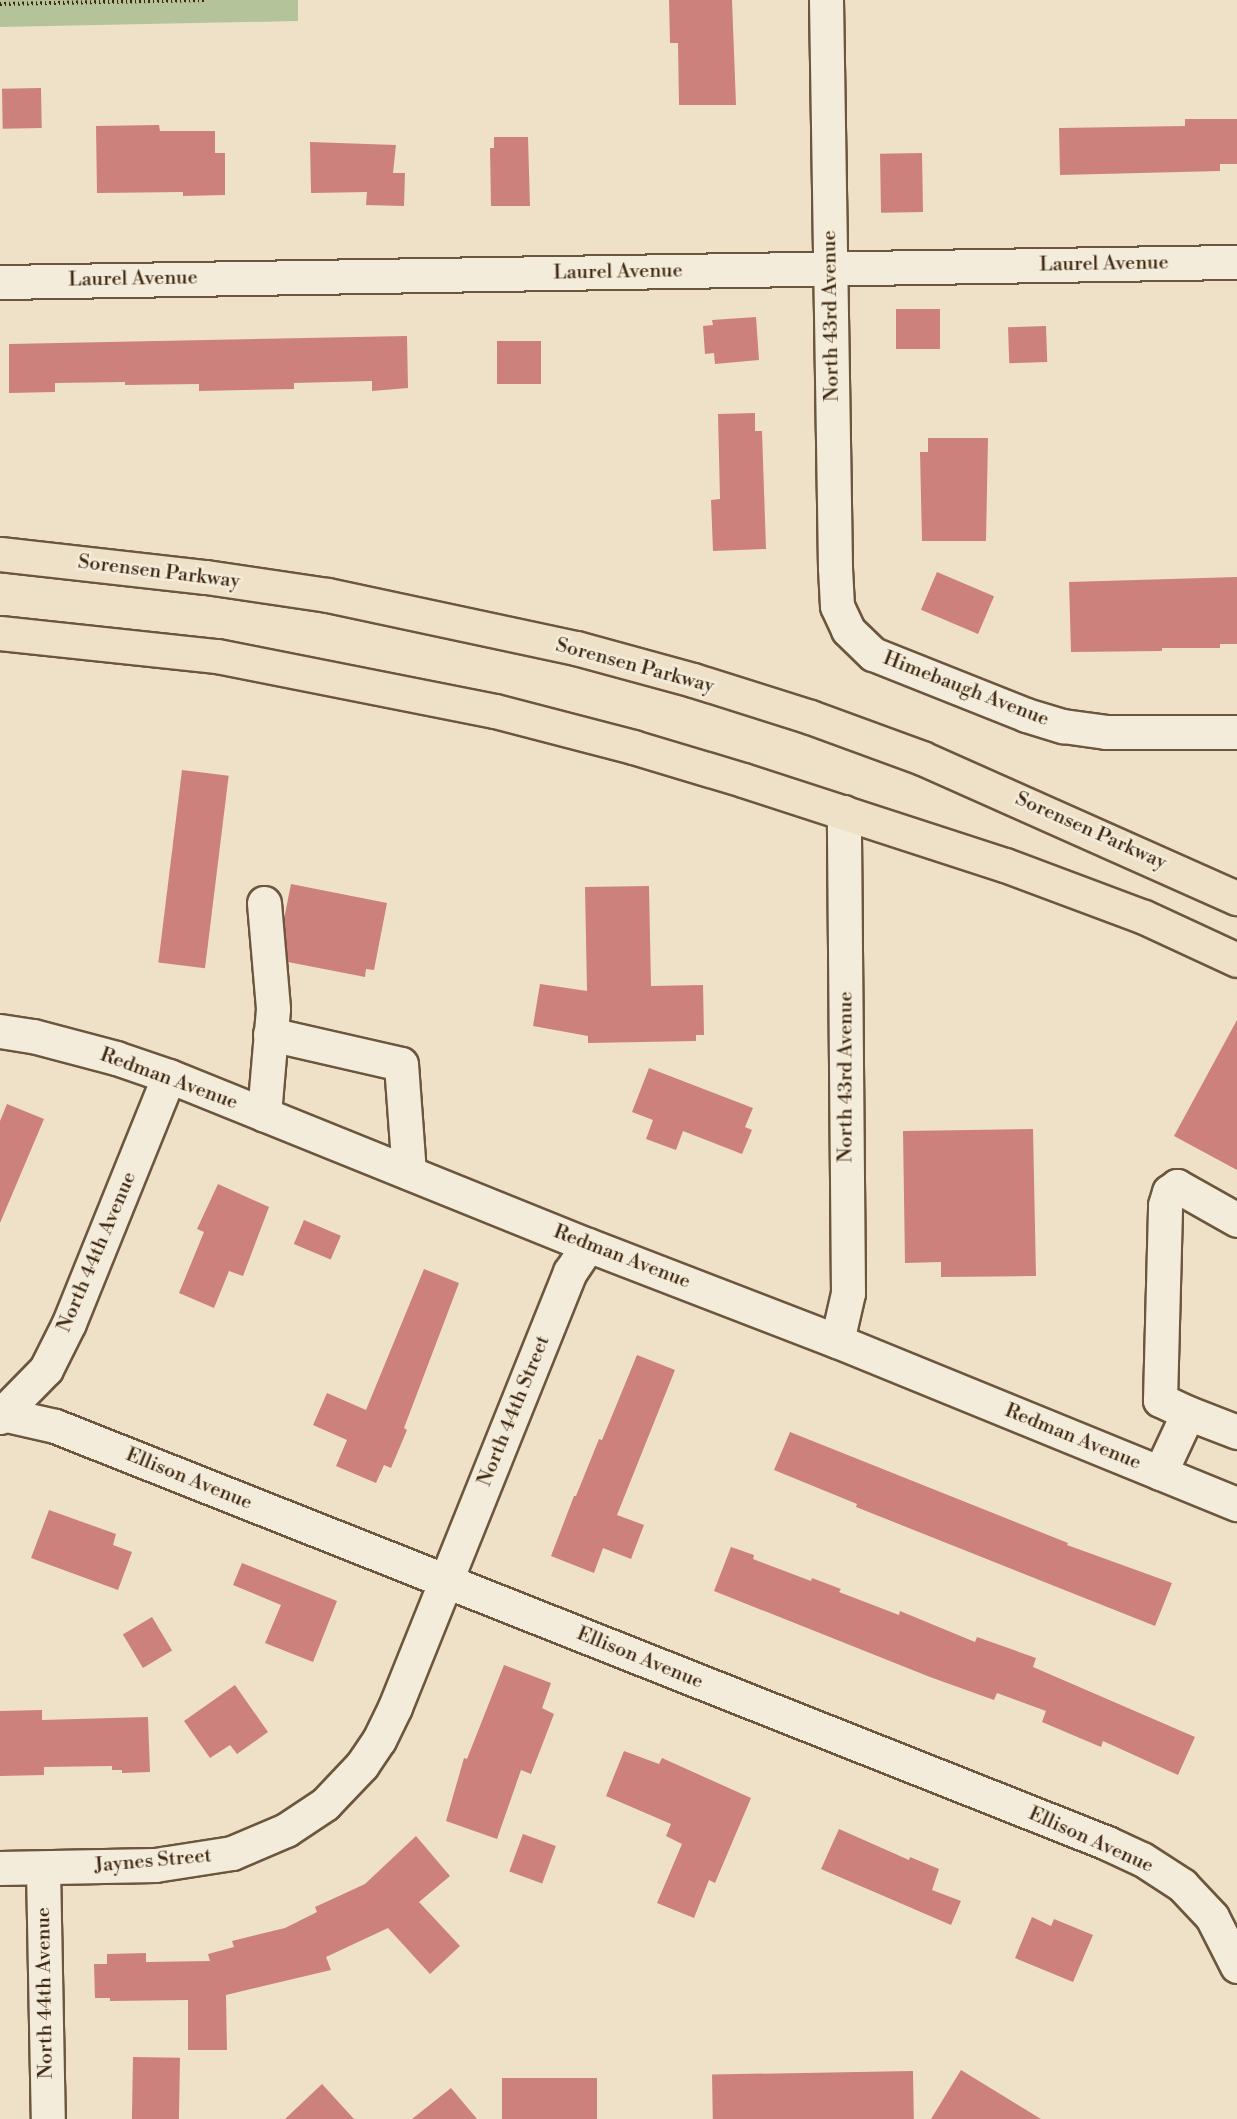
<!DOCTYPE html>
<style>
body{margin:0}
#map{position:relative;width:1237px;height:2119px;overflow:hidden;background:#eee1c7;font-family:"Libre Bodoni",serif}
div>[style]{position:absolute}
.green>*{inset:0;background:#b4c399}
.building>*{inset:0;background:#cd817c;transform-origin:0 0}
.path>*{height:4px;margin-top:-2px;transform-origin:0;background:repeating-linear-gradient(90deg,#402810 0 1.5px,transparent 0 4.5px)}
.roads{filter:drop-shadow(2px 0 #6c563e) drop-shadow(-2px 0 #6c563e) drop-shadow(0 2px #6c563e) drop-shadow(0 -2px #6c563e)}
.minor>*{height:33px;margin:-16.5px;padding:0 16.5px;transform-origin:16.5px;border-radius:16.5px;background:#f4ecdb}
.major>*{height:33px;margin:-16.5px;padding:0 16.5px;transform-origin:16.5px;border-radius:16.5px;background:#eee1c7}
span{translate:-50% -50%;white-space:nowrap;text-align:center;line-height:1.15;-webkit-text-stroke:5px #f4ecdb;paint-order:stroke}
.street-label{font-size:20px;color:#402810}
</style>
<div id="map">
<div class="green">
<div style="clip-path:polygon(0 0,298px 0,298px 21px,0 27px)"></div>
</div>
<div class="building">
<div style="clip-path:polygon(669px 0,732px 0,736px 105px,679px 105px,678px 43px,670px 43px)"></div>
<div style="left:41px;top:88px;width:40px;height:39px;rotate:89deg"></div>
<div style="clip-path:polygon(1185px 119px,1237px 119px,1237px 164px,1220px 164px,1220px 171px,1060px 175px,1059px 128px,1185px 126px)"></div>
<div style="clip-path:polygon(159px 125px,160px 131px,215px 131px,215px 153px,225px 153px,225px 195px,183px 196px,183px 192px,97px 193px,96px 126px)"></div>
<div style="clip-path:polygon(494px 137px,528px 137px,530px 206px,491px 206px,490px 148px,494px 148px)"></div>
<div style="clip-path:polygon(310px 142px,396px 145px,393px 173px,405px 173px,404px 206px,366px 205px,367px 192px,311px 193px)"></div>
<div style="left:922px;top:153px;width:59px;height:42px;rotate:89deg"></div>
<div style="left:896px;top:309px;width:44px;height:40px"></div>
<div style="clip-path:polygon(756px 317px,759px 360px,715px 364px,714px 353px,705px 354px,703px 326px,713px 325px,712px 320px)"></div>
<div style="left:1046px;top:326px;width:36px;height:38px;rotate:88deg"></div>
<div style="clip-path:polygon(407px 336px,408px 388px,372px 391px,372px 381px,294px 383px,294px 389px,199px 391px,199px 384px,125px 385px,125px 382px,55px 383px,55px 392px,9px 393px,9px 344px)"></div>
<div style="left:497px;top:341px;width:44px;height:43px"></div>
<div style="clip-path:polygon(755px 413px,755px 431px,762px 431px,766px 549px,713px 551px,711px 500px,720px 499px,718px 414px)"></div>
<div style="clip-path:polygon(928px 438px,988px 438px,986px 541px,922px 541px,920px 452px,928px 452px)"></div>
<div style="left:937px;top:572px;width:62px;height:41px;rotate:23deg"></div>
<div style="clip-path:polygon(1237px 577px,1237px 644px,1220px 644px,1220px 648px,1162px 648px,1162px 651px,1071px 652px,1069px 582px)"></div>
<div style="left:182px;top:770px;width:47px;height:194px;rotate:7deg"></div>
<div style="clip-path:polygon(291px 884px,387px 903px,374px 970px,366px 969px,365px 977px,288px 962px,284px 919px)"></div>
<div style="clip-path:polygon(649px 886px,651px 986px,703px 985px,704px 1035px,696px 1035px,696px 1041px,588px 1043px,588px 1036px,533px 1026px,540px 984px,587px 991px,585px 887px)"></div>
<div style="clip-path:polygon(1237px 1020px,1237px 1170px,1174px 1136px)"></div>
<div style="clip-path:polygon(649px 1068px,753px 1108px,745px 1127px,752px 1130px,742px 1154px,683px 1131px,676px 1150px,646px 1139px,653px 1120px,632px 1112px)"></div>
<div style="clip-path:polygon(7px 1104px,44px 1119px,0 1223px,0 1121px)"></div>
<div style="clip-path:polygon(1033px 1129px,1036px 1276px,941px 1277px,941px 1262px,905px 1263px,903px 1131px)"></div>
<div style="clip-path:polygon(218px 1184px,269px 1207px,243px 1276px,229px 1271px,214px 1308px,179px 1293px,204px 1232px,197px 1229px)"></div>
<div style="left:304px;top:1220px;width:40px;height:26px;rotate:23deg"></div>
<div style="clip-path:polygon(424px 1269px,459px 1283px,404px 1428px,407px 1430px,391px 1468px,384px 1465px,376px 1483px,336px 1466px,347px 1440px,313px 1425px,327px 1393px,366px 1410px)"></div>
<div style="clip-path:polygon(637px 1355px,675px 1370px,617px 1515px,644px 1525px,631px 1559px,603px 1548px,594px 1573px,551px 1556px,574px 1496px,576px 1496px,599px 1439px,602px 1440px)"></div>
<div style="clip-path:polygon(790px 1432px,1068px 1543px,1067px 1545px,1172px 1583px,1155px 1626px,856px 1507px,857px 1504px,774px 1470px)"></div>
<div style="clip-path:polygon(49px 1510px,116px 1534px,113px 1545px,132px 1552px,118px 1590px,31px 1558px)"></div>
<div style="clip-path:polygon(731px 1547px,754px 1555px,753px 1559px,811px 1581px,812px 1578px,841px 1589px,839px 1592px,899px 1615px,900px 1611px,975px 1642px,977px 1637px,1036px 1658px,1033px 1667px,1195px 1737px,1178px 1775px,1103px 1741px,1101px 1747px,1042px 1722px,1046px 1711px,997px 1693px,994px 1700px,930px 1677px,714px 1591px)"></div>
<div style="clip-path:polygon(242px 1563px,337px 1601px,313px 1662px,265px 1643px,281px 1605px,233px 1585px)"></div>
<div style="left:152px;top:1617px;width:39px;height:34px;rotate:59deg"></div>
<div style="clip-path:polygon(504px 1665px,551px 1683px,542px 1708px,554px 1714px,531px 1774px,521px 1770px,497px 1839px,446px 1821px,464px 1758px,467px 1759px)"></div>
<div style="clip-path:polygon(235px 1685px,268px 1732px,237px 1754px,230px 1745px,210px 1758px,184px 1721px)"></div>
<div style="clip-path:polygon(42px 1710px,42px 1720px,148px 1717px,150px 1772px,122px 1773px,122px 1770px,112px 1770px,112px 1766px,44px 1767px,44px 1775px,0 1776px,0 1711px)"></div>
<div style="clip-path:polygon(624px 1751px,659px 1764px,662px 1758px,751px 1798px,715px 1883px,709px 1880px,694px 1918px,657px 1903px,682px 1844px,666px 1836px,671px 1824px,606px 1796px)"></div>
<div style="clip-path:polygon(839px 1829px,909px 1860px,910px 1857px,939px 1869px,932px 1890px,961px 1901px,951px 1925px,821px 1869px)"></div>
<div style="left:523px;top:1834px;width:35px;height:40px;rotate:20deg"></div>
<div style="clip-path:polygon(416px 1836px,450px 1876px,419px 1902px,460px 1946px,430px 1974px,388px 1928px,326px 1957px,331px 1970px,226px 1995px,227px 2050px,188px 2050px,188px 2000px,110px 2001px,110px 1998px,95px 1998px,94px 1964px,107px 1964px,107px 1954px,146px 1953px,146px 1962px,210px 1961px,208px 1954px,234px 1947px,232px 1941px,285px 1928px,317px 1912px,315px 1907px,365px 1884px)"></div>
<div style="clip-path:polygon(1032px 1917px,1051px 1926px,1054px 1919px,1093px 1935px,1073px 1982px,1015px 1958px)"></div>
<div style="left:133px;top:2057px;width:47px;height:62px;rotate:1deg"></div>
<div style="clip-path:polygon(961px 2070px,1041px 2119px,931px 2119px)"></div>
<div style="left:913px;top:2071px;width:48px;height:201px;rotate:89deg"></div>
<div style="left:597px;top:2078px;width:41px;height:95px;rotate:90deg"></div>
<div style="clip-path:polygon(322px 2084px,354px 2119px,285px 2119px)"></div>
<div style="clip-path:polygon(451px 2088px,477px 2119px,412px 2119px)"></div>
</div>
<div class="path">
<div style="left:0;top:4px;width:205px;rotate:-1.1deg"></div>
</div>
<div class="roads">
<div class="minor">
<div style="left:826px;top:0;width:568px;rotate:89.09deg"></div>
<div style="left:835px;top:568px;width:38px;rotate:87deg"></div>
<div style="left:837px;top:606px;width:26px;rotate:65deg"></div>
<div style="left:848px;top:630px;width:35px;rotate:44deg"></div>
<div style="left:873px;top:654px;width:165px;rotate:21.7deg"></div>
<div style="left:1026px;top:715px;width:39px;rotate:17deg"></div>
<div style="left:1063px;top:726px;width:43px;rotate:7.9deg"></div>
<div style="left:1106px;top:732px;width:131px"></div>
<div style="left:0;top:282px;width:1237px;rotate:-0.93deg"></div>
<div style="left:264px;top:903px;width:106px;rotate:85.1deg"></div>
<div style="left:273px;top:1009px;width:106px;rotate:94.9deg"></div>
<div style="left:0;top:1031px;width:33px;rotate:9deg"></div>
<div style="left:33px;top:1036px;width:86px;rotate:14.8deg"></div>
<div style="left:116px;top:1058px;width:56px;rotate:18.8deg"></div>
<div style="left:169px;top:1076px;width:452px;rotate:22deg"></div>
<div style="left:588px;top:1245px;width:267px;rotate:21.1deg"></div>
<div style="left:837px;top:1341px;width:432px;rotate:22.2deg"></div>
<div style="left:270px;top:1034px;width:134px;rotate:12.9deg"></div>
<div style="left:401px;top:1064px;width:109px;rotate:85.8deg"></div>
<div style="left:837px;top:1341px;width:49px;rotate:-77.1deg"></div>
<div style="left:848px;top:1293px;width:481px;rotate:-90.5deg"></div>
<div style="left:1188px;top:1413px;width:31px;rotate:-155deg"></div>
<div style="left:1160px;top:1400px;width:195px;rotate:-88.5deg"></div>
<div style="left:1165px;top:1205px;width:14px;rotate:-73deg"></div>
<div style="left:1169px;top:1192px;width:10px;rotate:-37deg"></div>
<div style="left:1177px;top:1186px;width:69px;rotate:29.5deg"></div>
<div style="left:2px;top:1414px;width:63px;rotate:-45.6deg"></div>
<div style="left:46px;top:1369px;width:51px;rotate:-63.4deg"></div>
<div style="left:69px;top:1323px;width:266px;rotate:-68deg"></div>
<div style="left:0;top:1417px;width:4px;rotate:-56deg"></div>
<div style="left:2px;top:1414px;width:54px;rotate:12.8deg"></div>
<div style="left:55px;top:1426px;width:1132px;rotate:21.62deg"></div>
<div style="left:1107px;top:1843px;width:38px;rotate:25deg"></div>
<div style="left:1142px;top:1859px;width:48px;rotate:33deg"></div>
<div style="left:1182px;top:1885px;width:44px;rotate:46.8deg"></div>
<div style="left:1212px;top:1917px;width:55px;rotate:63deg"></div>
<div style="left:1160px;top:1473px;width:66px;rotate:-65deg"></div>
<div style="left:1188px;top:1413px;width:53px;rotate:21.2deg"></div>
<div style="left:0;top:1868px;width:155px;rotate:-1.1deg"></div>
<div style="left:155px;top:1865px;width:78px;rotate:-8.9deg"></div>
<div style="left:232px;top:1853px;width:59px;rotate:-23.1deg"></div>
<div style="left:286px;top:1830px;width:47px;rotate:-33.7deg"></div>
<div style="left:325px;top:1804px;width:54px;rotate:-46.5deg"></div>
<div style="left:362px;top:1765px;width:30px;rotate:-56deg"></div>
<div style="left:379px;top:1740px;width:37px;rotate:-64deg"></div>
<div style="left:395px;top:1707px;width:469px;rotate:-68.1deg"></div>
<div style="left:570px;top:1272px;width:32px;rotate:-56deg"></div>
<div style="left:43px;top:1868px;width:251px;rotate:88.9deg"></div>
</div>
<div class="major">
<div style="left:0;top:554px;width:207px;rotate:6.4deg"></div>
<div style="left:206px;top:577px;width:123px;rotate:8.4deg"></div>
<div style="left:328px;top:595px;width:254px;rotate:12.1deg"></div>
<div style="left:576px;top:648px;width:121px;rotate:15.3deg"></div>
<div style="left:693px;top:680px;width:123px;rotate:17.5deg"></div>
<div style="left:810px;top:717px;width:119px;rotate:20.1deg"></div>
<div style="left:922px;top:758px;width:345px;rotate:24deg"></div>
<div style="left:0;top:633px;width:218px;rotate:6.1deg"></div>
<div style="left:217px;top:656px;width:283px;rotate:11.2deg"></div>
<div style="left:495px;top:711px;width:143px;rotate:14.6deg"></div>
<div style="left:633px;top:747px;width:115px;rotate:16.7deg"></div>
<div style="left:743px;top:780px;width:275px;rotate:18deg"></div>
<div style="left:1005px;top:865px;width:148px;rotate:20.5deg"></div>
<div style="left:1144px;top:917px;width:102px;rotate:24.8deg"></div>
</div>
</div>
<div class="street-label">
<span style="left:1104px;top:264px;rotate:-1deg">Laurel Avenue</span>
<span style="left:618px;top:272px;rotate:-1deg">Laurel Avenue</span>
<span style="left:133px;top:279px;rotate:-1deg">Laurel Avenue</span>
<span style="left:831px;top:316px;rotate:-91deg">North 43rd Avenue</span>
<span style="left:159px;top:572px;rotate:7deg">Sorensen Parkway</span>
<span style="left:635px;top:666px;rotate:15deg">Sorensen Parkway</span>
<span style="left:966px;top:689px;rotate:21deg">Himebaugh Avenue</span>
<span style="left:1091px;top:831px;rotate:24deg">Sorensen Parkway</span>
<span style="left:846px;top:1077px;rotate:-90deg">North 43rd Avenue</span>
<span style="left:169px;top:1079px;rotate:20deg">Redman Avenue</span>
<span style="left:97px;top:1252px;rotate:-67deg">North 44th Avenue</span>
<span style="left:622px;top:1257px;rotate:21deg">Redman Avenue</span>
<span style="left:514px;top:1411px;rotate:-68deg">North 44th Street</span>
<span style="left:1073px;top:1437px;rotate:22deg">Redman Avenue</span>
<span style="left:189px;top:1479px;rotate:22deg">Ellison Avenue</span>
<span style="left:640px;top:1658px;rotate:22deg">Ellison Avenue</span>
<span style="left:1091px;top:1840px;rotate:24deg">Ellison Avenue</span>
<span style="left:153px;top:1861px;rotate:-5deg">Jaynes Street</span>
<span style="left:45px;top:1993px;rotate:-91deg">North 44th Avenue</span>
</div>
</div>
